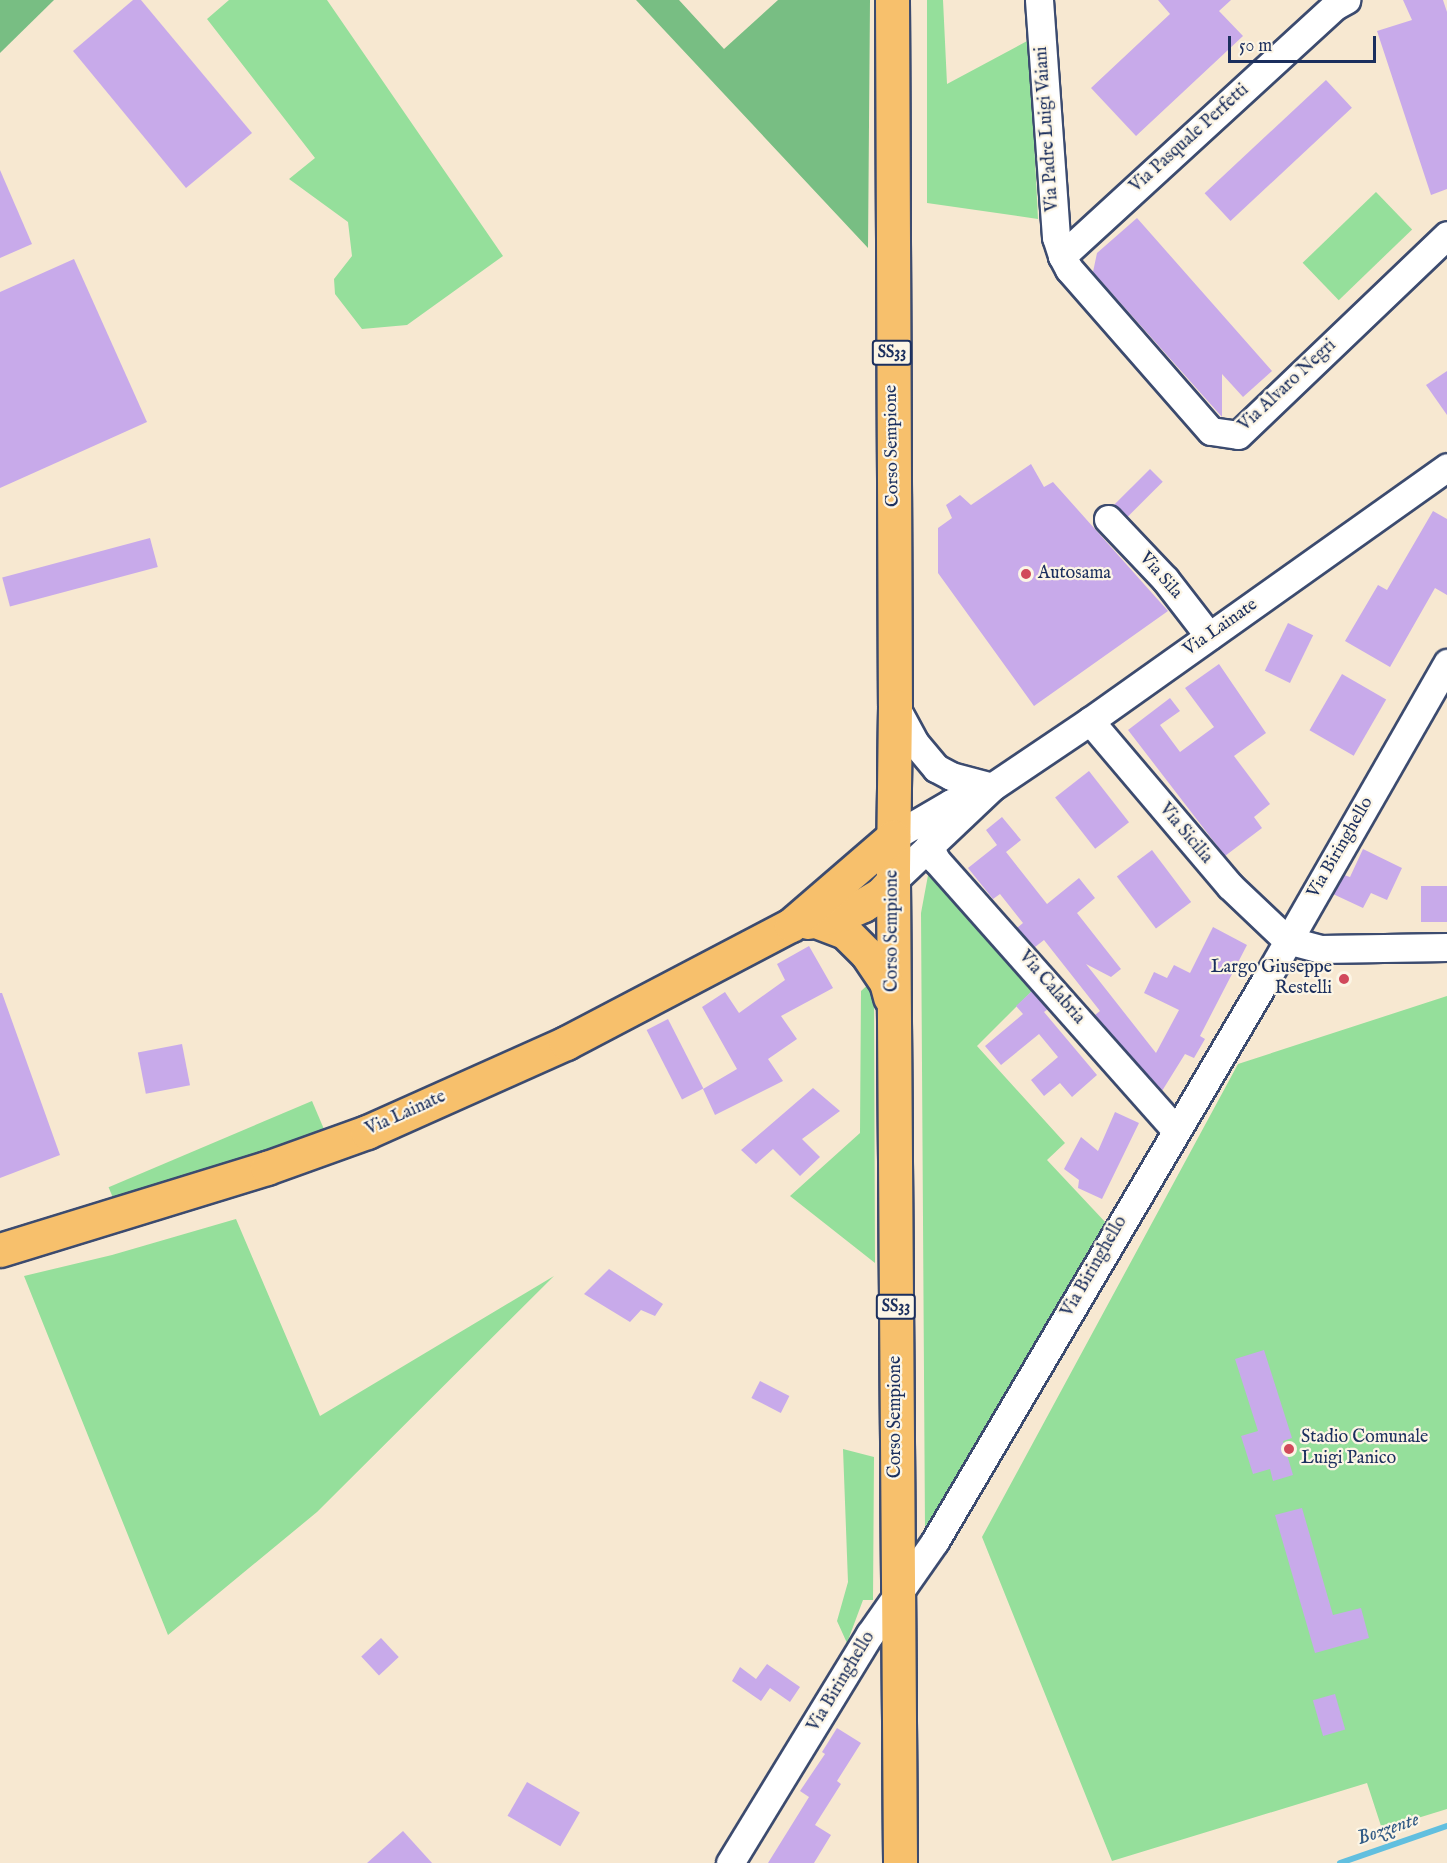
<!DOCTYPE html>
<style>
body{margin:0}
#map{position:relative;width:1447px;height:1863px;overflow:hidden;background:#f7e8d1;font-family:"IM FELL English",serif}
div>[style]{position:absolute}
.green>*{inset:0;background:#95df9b;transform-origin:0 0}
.forest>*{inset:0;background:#78be83}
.stream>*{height:6px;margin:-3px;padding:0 3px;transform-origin:3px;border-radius:3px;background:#61bfdf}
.building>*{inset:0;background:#c8aaea;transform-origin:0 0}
.roads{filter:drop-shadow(2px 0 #3c4b6f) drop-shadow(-2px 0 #3c4b6f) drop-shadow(0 2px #3c4b6f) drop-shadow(0 -2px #3c4b6f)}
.minor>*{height:27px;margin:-13.5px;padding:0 13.5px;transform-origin:13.5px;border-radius:13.5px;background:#fff}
.major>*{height:33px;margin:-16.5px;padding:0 16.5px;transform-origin:16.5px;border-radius:16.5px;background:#f7c06c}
.dots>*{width:16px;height:16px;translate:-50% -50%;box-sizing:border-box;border:3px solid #fcf5e5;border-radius:50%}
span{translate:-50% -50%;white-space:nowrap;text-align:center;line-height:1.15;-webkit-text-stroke:4.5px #fcf5e5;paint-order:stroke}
.shield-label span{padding:2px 4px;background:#fcf5e5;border:2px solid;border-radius:4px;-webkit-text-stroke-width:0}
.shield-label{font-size:16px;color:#1b2f5e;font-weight:700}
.street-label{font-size:18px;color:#1b2f5e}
.poi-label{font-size:18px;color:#1b2f5e}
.left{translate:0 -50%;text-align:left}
.right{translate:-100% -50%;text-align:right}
.water-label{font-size:20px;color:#305a85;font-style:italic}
.scale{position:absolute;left:1228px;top:36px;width:148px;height:27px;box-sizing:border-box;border:3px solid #1b2f5e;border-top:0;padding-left:8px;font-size:18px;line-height:21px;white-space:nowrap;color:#1b2f5e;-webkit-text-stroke:4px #fcf5e5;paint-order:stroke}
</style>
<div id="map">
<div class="green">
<div style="clip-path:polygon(229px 0,327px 0,503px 256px,407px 325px,362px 329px,335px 294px,334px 279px,352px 256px,348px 222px,289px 179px,315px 158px,207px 19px)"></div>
<div style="clip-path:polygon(927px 0,943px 0,947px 84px,1029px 40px,1038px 219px,927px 203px)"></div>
<div style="left:1376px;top:192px;width:52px;height:102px;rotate:46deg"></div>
<div style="clip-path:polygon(929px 870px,1032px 991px,977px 1046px,1065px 1143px,1047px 1160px,1107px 1224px,925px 1529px,921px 913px)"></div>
<div style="clip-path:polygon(870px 983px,874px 996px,875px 1263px,790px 1196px,860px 1133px,861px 991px)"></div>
<div style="clip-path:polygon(1447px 996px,1447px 1809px,1382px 1829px,1367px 1783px,1112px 1861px,982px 1537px,1238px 1064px)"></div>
<div style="left:312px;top:1101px;width:34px;height:221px;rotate:67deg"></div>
<div style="clip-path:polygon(236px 1219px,320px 1416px,554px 1276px,317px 1512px,168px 1635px,24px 1276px,112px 1255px)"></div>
<div style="clip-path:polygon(843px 1449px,874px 1457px,873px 1600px,863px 1600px,847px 1643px,837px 1621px,848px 1582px)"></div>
</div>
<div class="forest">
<div style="clip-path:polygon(0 0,54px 0,0 53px)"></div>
<div style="clip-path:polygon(636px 0,679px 0,724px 49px,778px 0,870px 0,868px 248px)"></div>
</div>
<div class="stream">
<div style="left:1340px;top:1863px;width:113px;rotate:-19.1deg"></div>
</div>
<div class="building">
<div style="clip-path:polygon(133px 0,141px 0,252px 133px,186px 188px,73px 51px)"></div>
<div style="clip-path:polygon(1158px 0,1231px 0,1219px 11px,1243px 36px,1136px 136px,1091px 88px,1170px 14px)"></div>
<div style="clip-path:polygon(1403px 0,1443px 0,1447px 12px,1447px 189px,1431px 195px,1377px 31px,1412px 20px)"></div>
<div style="left:1326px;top:80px;width:38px;height:166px;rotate:47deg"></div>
<div style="clip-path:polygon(0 170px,32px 244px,0 258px)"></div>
<div style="clip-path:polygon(1137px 218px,1272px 371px,1243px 397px,1222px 374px,1222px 417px,1093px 272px,1097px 253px)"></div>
<div style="clip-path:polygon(74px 259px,147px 422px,0 488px,0 292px)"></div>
<div style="clip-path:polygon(1447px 371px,1447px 415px,1426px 385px)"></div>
<div style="clip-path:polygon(1031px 464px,1044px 487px,1053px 482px,1168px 611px,1034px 706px,938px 573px,938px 528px,952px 518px,946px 505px,960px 495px,971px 505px)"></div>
<div style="left:1150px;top:469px;width:18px;height:51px;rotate:45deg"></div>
<div style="clip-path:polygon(1433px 511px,1447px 519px,1447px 595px,1435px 588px,1390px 667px,1345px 641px,1378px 585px,1387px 590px)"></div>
<div style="left:150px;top:538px;width:30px;height:153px;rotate:75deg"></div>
<div style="left:1288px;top:623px;width:28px;height:53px;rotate:26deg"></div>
<div style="clip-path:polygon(1219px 664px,1266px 733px,1234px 756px,1270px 804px,1254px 817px,1262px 828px,1225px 856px,1128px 730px,1170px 698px,1180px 711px,1160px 725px,1180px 752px,1214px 727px,1185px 688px)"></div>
<div style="left:1342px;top:674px;width:51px;height:65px;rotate:30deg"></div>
<div style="left:1089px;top:771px;width:65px;height:43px;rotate:52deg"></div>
<div style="clip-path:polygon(1002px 817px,1021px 840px,1006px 852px,1047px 904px,1079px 878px,1095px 898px,1077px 913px,1121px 969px,1111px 977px,1086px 964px,1156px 1053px,1179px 1010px,1144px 993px,1154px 972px,1167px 978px,1174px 965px,1190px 973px,1213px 927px,1247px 945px,1200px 1036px,1205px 1039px,1194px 1058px,1185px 1054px,1162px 1091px,1095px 1015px,1100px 1011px,1044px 940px,1035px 947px,1017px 928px,1023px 923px,1000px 894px,993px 899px,968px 868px,997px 845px,986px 830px)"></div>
<div style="clip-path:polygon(1363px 849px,1402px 868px,1387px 900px,1371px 893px,1363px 908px,1333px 894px,1344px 875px,1350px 877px)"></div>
<div style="left:1152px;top:850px;width:65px;height:44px;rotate:53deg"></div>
<div style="left:1447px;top:886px;width:36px;height:26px;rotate:90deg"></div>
<div style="clip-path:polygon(809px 946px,833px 988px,781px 1016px,797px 1039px,768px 1059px,783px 1081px,715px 1115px,703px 1089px,737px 1069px,702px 1007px,725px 992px,739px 1013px,785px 980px,777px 964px)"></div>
<div style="clip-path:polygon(1032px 991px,1048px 1009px,1044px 1012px,1097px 1075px,1072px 1097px,1060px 1083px,1044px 1096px,1031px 1080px,1058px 1057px,1039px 1034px,1001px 1065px,985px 1046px,1023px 1014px,1016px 1006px)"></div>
<div style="clip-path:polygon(0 993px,2px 993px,60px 1155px,0 1178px)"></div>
<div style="left:668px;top:1019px;width:78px;height:24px;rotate:63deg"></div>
<div style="left:182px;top:1044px;width:42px;height:45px;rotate:79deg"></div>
<div style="clip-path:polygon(813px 1088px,840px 1111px,802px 1139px,820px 1157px,800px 1176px,773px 1149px,756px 1164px,741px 1150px)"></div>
<div style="clip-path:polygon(1115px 1112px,1139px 1123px,1102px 1199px,1078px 1188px,1079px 1180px,1064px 1169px,1081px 1137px,1098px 1151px)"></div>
<div style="clip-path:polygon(609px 1269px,663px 1304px,655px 1316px,641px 1310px,630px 1322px,584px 1294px)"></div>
<div style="clip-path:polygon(1264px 1350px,1292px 1438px,1283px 1441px,1293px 1475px,1273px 1481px,1270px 1469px,1253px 1474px,1241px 1436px,1258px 1431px,1235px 1359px)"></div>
<div style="left:760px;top:1381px;width:33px;height:19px;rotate:27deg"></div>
<div style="clip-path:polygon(1302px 1508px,1333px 1615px,1361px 1608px,1369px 1638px,1315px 1653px,1275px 1515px)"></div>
<div style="left:381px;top:1638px;width:26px;height:27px;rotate:47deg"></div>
<div style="clip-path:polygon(767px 1664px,800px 1687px,790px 1702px,770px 1688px,761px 1701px,732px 1681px,740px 1667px,756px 1679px)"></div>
<div style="left:1335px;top:1694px;width:37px;height:23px;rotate:74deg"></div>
<div style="clip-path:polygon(837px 1728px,861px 1743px,837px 1781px,841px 1784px,815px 1825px,831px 1835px,814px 1863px,768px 1863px,809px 1797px,800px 1791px,825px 1754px,822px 1752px)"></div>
<div style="left:527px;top:1782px;width:61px;height:39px;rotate:30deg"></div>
<div style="clip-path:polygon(403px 1831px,432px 1863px,367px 1863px)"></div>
</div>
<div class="roads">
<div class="minor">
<div style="left:1039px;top:0;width:238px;rotate:85.9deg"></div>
<div style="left:1056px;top:237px;width:20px;rotate:72deg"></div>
<div style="left:1062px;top:256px;width:15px;rotate:62deg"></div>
<div style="left:1069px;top:269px;width:215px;rotate:48.8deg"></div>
<div style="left:1211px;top:431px;width:27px;rotate:8deg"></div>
<div style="left:1238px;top:435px;width:289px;rotate:-43.7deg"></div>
<div style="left:1062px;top:256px;width:370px;rotate:-42.5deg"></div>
<div style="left:1335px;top:6px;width:13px;rotate:-29deg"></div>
<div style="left:1108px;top:519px;width:83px;rotate:46.5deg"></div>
<div style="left:1165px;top:579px;width:72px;rotate:52.3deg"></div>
<div style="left:895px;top:706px;width:42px;rotate:61.6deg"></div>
<div style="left:915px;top:743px;width:33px;rotate:50deg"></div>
<div style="left:936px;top:768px;width:17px;rotate:28deg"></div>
<div style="left:951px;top:776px;width:42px;rotate:15deg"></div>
<div style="left:1090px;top:721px;width:216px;rotate:49.7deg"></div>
<div style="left:1230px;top:886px;width:79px;rotate:43.5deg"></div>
<div style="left:1287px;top:940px;width:34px;rotate:15deg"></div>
<div style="left:1320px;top:949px;width:127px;rotate:-0.9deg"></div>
<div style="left:893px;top:837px;width:67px;rotate:-30.4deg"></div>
<div style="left:951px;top:803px;width:25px;rotate:-21deg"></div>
<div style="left:929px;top:845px;width:17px;rotate:65deg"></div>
<div style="left:936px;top:860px;width:361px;rotate:48.4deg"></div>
<div style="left:893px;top:881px;width:137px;rotate:-43.5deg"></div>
<div style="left:992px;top:787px;width:118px;rotate:-34deg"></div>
<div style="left:1090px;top:721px;width:438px;rotate:-35.4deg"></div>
<div style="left:730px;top:1863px;width:268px;rotate:-58.6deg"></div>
<div style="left:870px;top:1634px;width:113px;rotate:-55deg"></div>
<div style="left:935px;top:1541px;width:656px;rotate:-59.49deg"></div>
<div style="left:1268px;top:976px;width:361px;rotate:-60.2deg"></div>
</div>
<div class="major">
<div style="left:892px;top:0;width:706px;rotate:89.76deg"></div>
<div style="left:895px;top:706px;width:175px;rotate:90.7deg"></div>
<div style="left:893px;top:881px;width:982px;rotate:89.59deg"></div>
<div style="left:816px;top:921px;width:31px;rotate:21deg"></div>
<div style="left:845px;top:932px;width:31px;rotate:45deg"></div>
<div style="left:867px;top:954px;width:34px;rotate:56deg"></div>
<div style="left:886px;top:982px;width:16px;rotate:75deg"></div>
<div style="left:808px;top:922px;width:36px;rotate:-13deg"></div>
<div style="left:843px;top:914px;width:22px;rotate:-24deg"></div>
<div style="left:863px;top:905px;width:21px;rotate:-31deg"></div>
<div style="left:881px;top:894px;width:18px;rotate:-47deg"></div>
<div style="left:0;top:1250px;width:279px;rotate:-17.1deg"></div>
<div style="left:267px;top:1168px;width:106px;rotate:-19.8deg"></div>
<div style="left:367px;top:1132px;width:218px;rotate:-24.1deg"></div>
<div style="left:566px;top:1043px;width:254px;rotate:-27.7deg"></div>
<div style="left:791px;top:925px;width:135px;rotate:-40.8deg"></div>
</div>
</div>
<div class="dots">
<div style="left:1026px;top:574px;background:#d1495b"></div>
<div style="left:1344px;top:979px;background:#d1495b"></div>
<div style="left:1289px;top:1449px;background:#d1495b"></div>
</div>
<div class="shield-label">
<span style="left:892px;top:353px">SS33</span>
<span style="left:896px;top:1307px">SS33</span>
</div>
<div class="street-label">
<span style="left:1048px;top:129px;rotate:-94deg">Via Padre Luigi Vaiani</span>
<span style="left:1190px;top:139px;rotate:-42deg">Via Pasquale Perfetti</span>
<span style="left:1288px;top:386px;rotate:-43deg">Via Alvaro Negri</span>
<span style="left:893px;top:446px;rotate:-91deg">Corso Sempione</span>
<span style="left:1160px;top:576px;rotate:49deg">Via Sila</span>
<span style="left:1221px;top:628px;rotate:-35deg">Via Lainate</span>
<span style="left:1185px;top:834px;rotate:50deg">Via Sicilia</span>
<span style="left:1341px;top:848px;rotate:-60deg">Via Biringhello</span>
<span style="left:893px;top:931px;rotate:-90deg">Corso Sempione</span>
<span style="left:1051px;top:988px;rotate:49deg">Via Calabria</span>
<span style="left:406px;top:1114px;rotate:-24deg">Via Lainate</span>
<span style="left:1095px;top:1267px;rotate:-60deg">Via Biringhello</span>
<span style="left:896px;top:1417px;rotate:-90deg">Corso Sempione</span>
<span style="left:842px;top:1682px;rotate:-59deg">Via Biringhello</span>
</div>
<div class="poi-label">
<span class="left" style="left:1038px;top:574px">Autosama</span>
<span class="right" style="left:1332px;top:979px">Largo Giuseppe<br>Restelli</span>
<span class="left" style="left:1301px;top:1449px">Stadio Comunale<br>Luigi Panico</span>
</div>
<div class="water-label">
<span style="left:1388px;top:1829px;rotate:-19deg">Bozzente</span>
</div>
<div class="scale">50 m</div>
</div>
